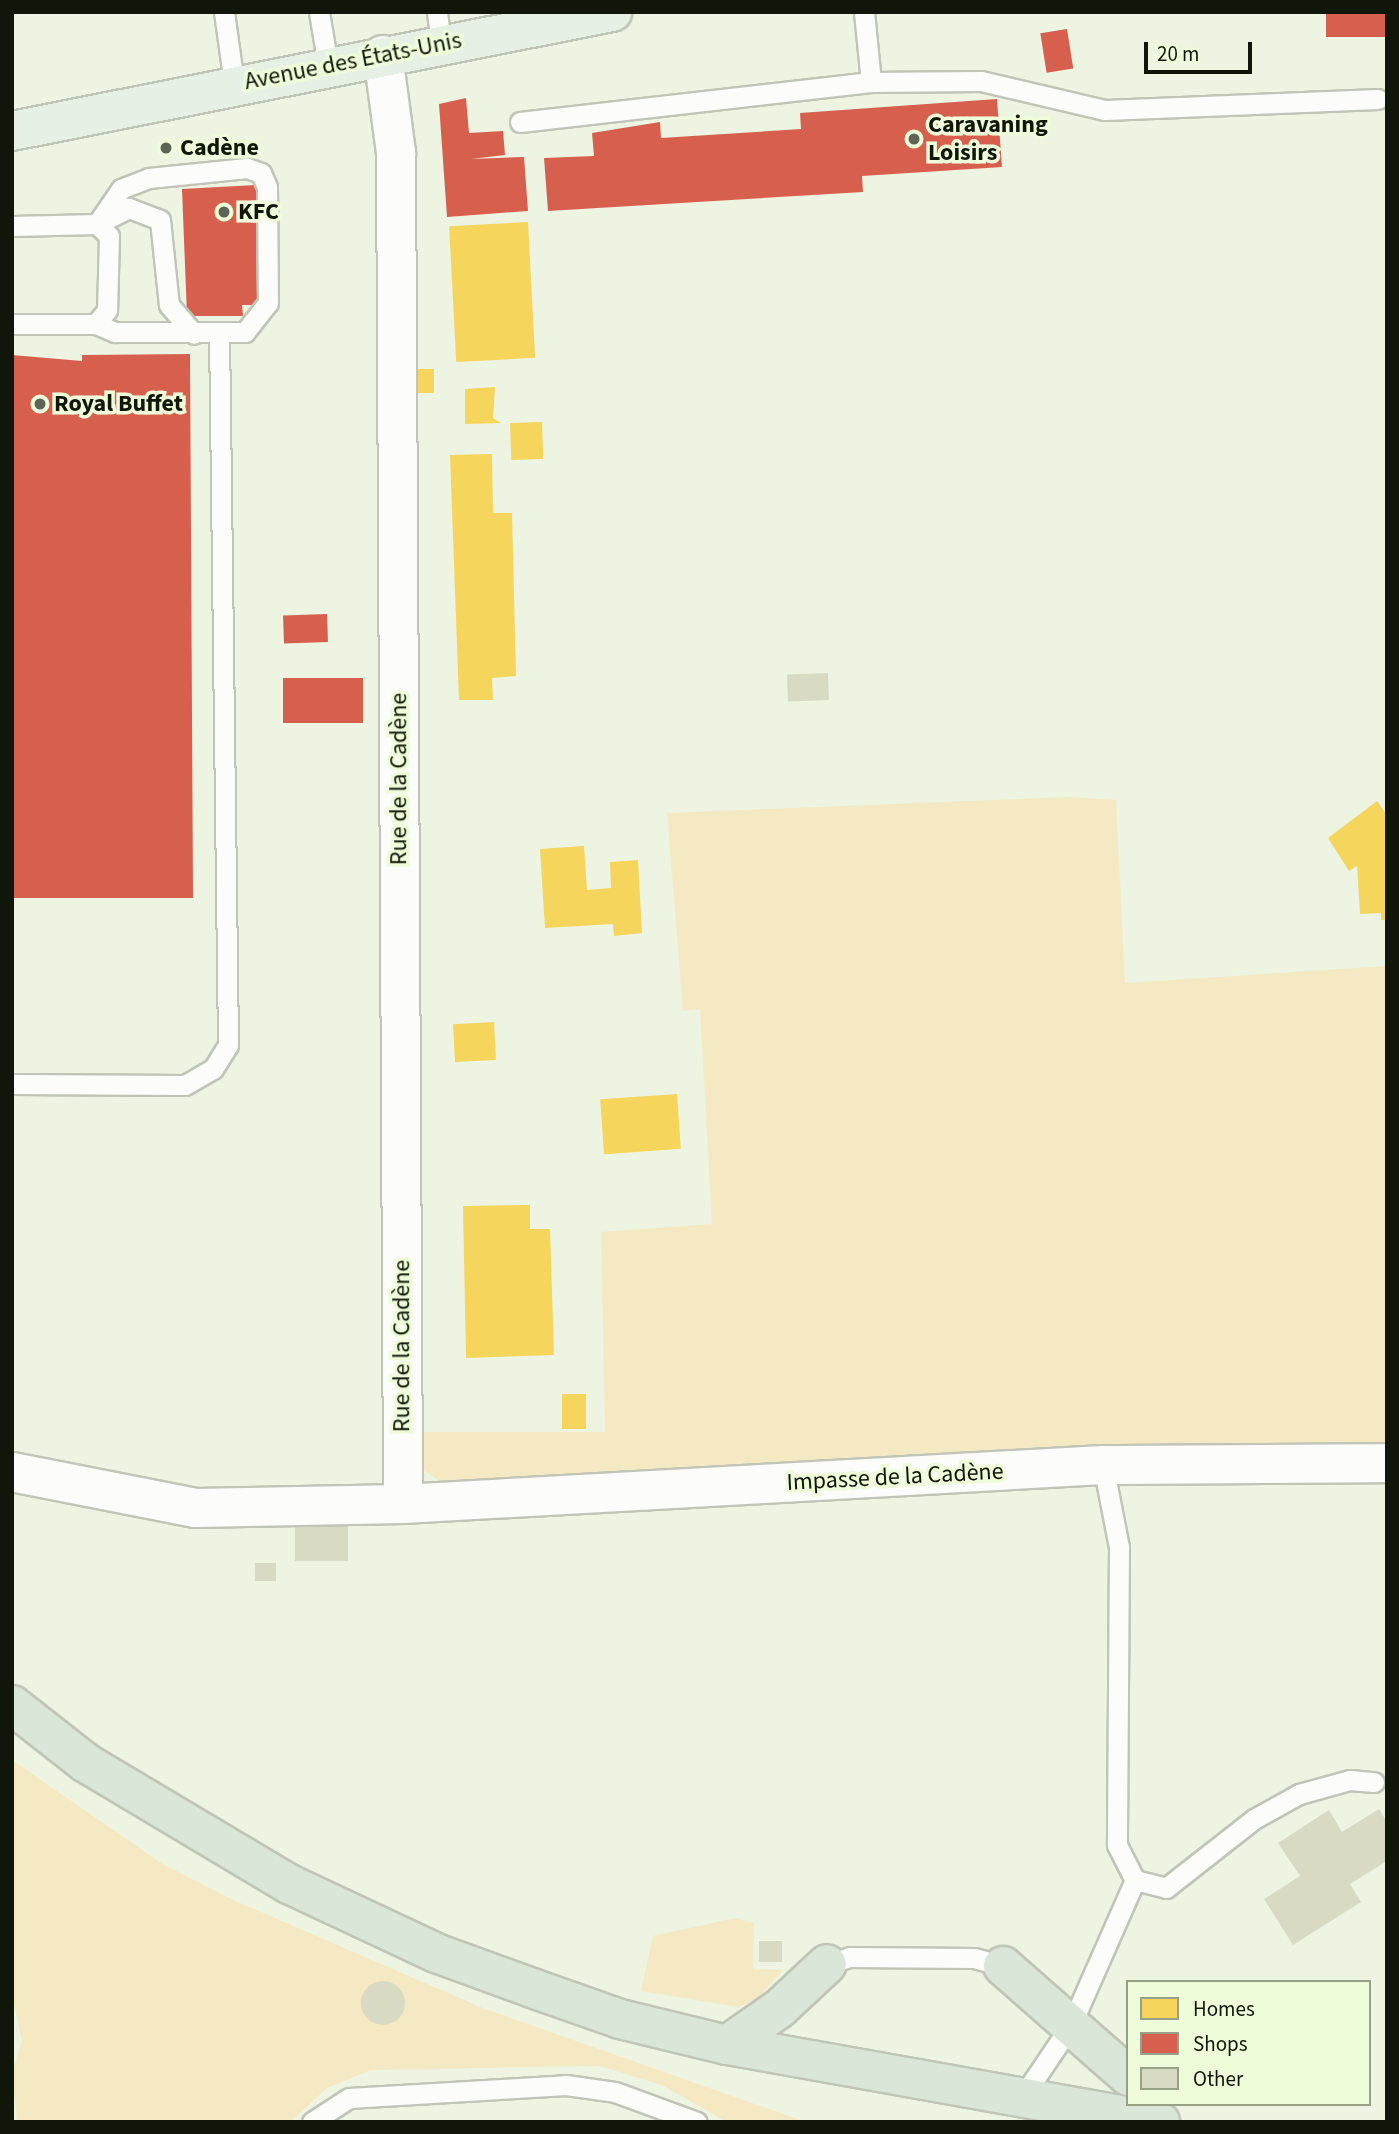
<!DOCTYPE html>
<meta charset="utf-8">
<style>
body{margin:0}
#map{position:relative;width:1399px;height:2134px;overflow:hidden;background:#edf4e1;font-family:"Source Sans 3",sans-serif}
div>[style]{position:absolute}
.green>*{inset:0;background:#f5e9c3}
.homes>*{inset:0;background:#f6d55c;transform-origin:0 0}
.shops>*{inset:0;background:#d6604d;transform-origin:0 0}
.building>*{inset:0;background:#d8dac3;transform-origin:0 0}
.round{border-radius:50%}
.roads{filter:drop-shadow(2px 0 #c0c5b7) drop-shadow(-2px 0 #c0c5b7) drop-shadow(0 2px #c0c5b7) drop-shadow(0 -2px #c0c5b7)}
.lane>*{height:19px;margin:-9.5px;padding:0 9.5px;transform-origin:9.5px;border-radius:9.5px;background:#fcfdfa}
.street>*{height:38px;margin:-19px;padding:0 19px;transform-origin:19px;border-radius:19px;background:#fcfdfa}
.primary>*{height:38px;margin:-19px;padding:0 19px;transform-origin:19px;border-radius:19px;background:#e7f0e5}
.highway>*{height:38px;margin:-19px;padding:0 19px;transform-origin:19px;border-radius:19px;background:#d9e6d8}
.dots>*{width:19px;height:19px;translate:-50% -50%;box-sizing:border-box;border:4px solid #eefcd9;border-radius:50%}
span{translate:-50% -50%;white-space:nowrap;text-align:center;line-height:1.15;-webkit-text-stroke:7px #eefcd9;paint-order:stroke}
.street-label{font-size:24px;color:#11160a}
.poi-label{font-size:24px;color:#11160a;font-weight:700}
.left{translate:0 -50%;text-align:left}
.frame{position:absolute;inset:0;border:14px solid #11160a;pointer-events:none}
.legend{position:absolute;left:1126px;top:1980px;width:245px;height:126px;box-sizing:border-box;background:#eefcd9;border:2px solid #96a086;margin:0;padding:9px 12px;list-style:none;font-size:21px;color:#11160a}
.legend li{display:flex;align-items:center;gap:14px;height:35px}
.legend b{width:35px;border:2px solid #96a086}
.scale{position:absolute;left:1144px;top:42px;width:108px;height:32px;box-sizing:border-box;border:4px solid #11160a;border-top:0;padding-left:9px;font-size:21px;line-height:24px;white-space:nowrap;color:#11160a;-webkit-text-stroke:5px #eefcd9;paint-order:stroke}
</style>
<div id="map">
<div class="green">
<div style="clip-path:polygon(1068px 797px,1116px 800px,1125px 983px,1387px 966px,1387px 1443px,442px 1483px,422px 1469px,418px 1432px,605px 1432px,601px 1232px,712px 1224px,700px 1009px,683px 1011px,667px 813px)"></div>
<div style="clip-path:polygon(12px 1760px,161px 1863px,233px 1900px,485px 2009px,806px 2122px,727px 2122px,662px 2085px,600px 2066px,371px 2070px,327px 2088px,290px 2122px,17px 2122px,12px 2072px,22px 2041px,12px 1995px)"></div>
<div style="clip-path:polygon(735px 1918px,754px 1923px,753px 1969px,782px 1970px,758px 1998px,739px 2007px,641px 1991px,653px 1936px)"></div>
</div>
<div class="homes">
<div style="left:528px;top:222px;width:136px;height:79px;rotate:87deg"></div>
<div style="left:412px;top:369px;width:22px;height:24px"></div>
<div style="clip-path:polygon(495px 387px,493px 418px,501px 423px,465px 424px,465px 389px)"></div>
<div style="left:542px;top:422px;width:37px;height:32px;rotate:88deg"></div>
<div style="clip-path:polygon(492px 454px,493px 513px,512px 513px,516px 676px,492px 678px,493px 700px,459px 700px,450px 455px)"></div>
<div style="clip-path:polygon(1377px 801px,1387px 815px,1387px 920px,1381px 920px,1381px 913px,1360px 914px,1357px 866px,1349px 871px,1328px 838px)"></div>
<div style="clip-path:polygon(584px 846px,587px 890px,611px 888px,610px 862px,638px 860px,642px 933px,614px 936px,613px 924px,545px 928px,540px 849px)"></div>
<div style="left:494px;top:1022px;width:38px;height:41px;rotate:87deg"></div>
<div style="left:677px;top:1094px;width:55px;height:77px;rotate:86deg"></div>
<div style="clip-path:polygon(530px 1205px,530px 1229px,550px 1229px,554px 1355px,466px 1358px,463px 1206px)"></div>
<div style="left:586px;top:1394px;width:35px;height:24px;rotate:90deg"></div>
</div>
<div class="shops">
<div style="left:1326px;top:12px;width:61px;height:25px"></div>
<div style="left:1067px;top:29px;width:40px;height:27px;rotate:81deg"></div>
<div style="clip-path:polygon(466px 98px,469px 133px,503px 131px,505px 155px,471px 159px,524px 157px,528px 211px,447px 217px,439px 104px)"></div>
<div style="clip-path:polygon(997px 99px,1002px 167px,862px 176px,863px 192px,548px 211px,544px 158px,594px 156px,592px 133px,660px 122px,661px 138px,801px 129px,800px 113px)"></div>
<div style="clip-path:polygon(256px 185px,257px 305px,242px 305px,243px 316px,187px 316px,182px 189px)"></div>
<div style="clip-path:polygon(190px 354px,193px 898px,12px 898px,12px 355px,82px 361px,82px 355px)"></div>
<div style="left:327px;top:614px;width:28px;height:44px;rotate:88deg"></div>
<div style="left:283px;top:678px;width:80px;height:45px"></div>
</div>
<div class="building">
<div style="left:828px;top:673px;width:27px;height:41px;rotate:88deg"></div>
<div style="left:348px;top:1524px;width:37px;height:53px;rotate:90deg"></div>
<div style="left:255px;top:1563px;width:21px;height:18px"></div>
<div style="clip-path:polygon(1379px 1809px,1387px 1822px,1387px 1861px,1350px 1884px,1361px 1902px,1293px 1945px,1264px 1899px,1300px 1876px,1278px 1843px,1329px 1810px,1342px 1832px)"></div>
<div style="left:759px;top:1941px;width:23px;height:21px"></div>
<div class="round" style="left:361px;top:1981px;width:44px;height:44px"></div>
</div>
<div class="roads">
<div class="lane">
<div style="left:224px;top:12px;width:73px;rotate:82.1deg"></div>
<div style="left:319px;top:12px;width:55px;rotate:80.5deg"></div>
<div style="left:437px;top:12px;width:32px;rotate:83deg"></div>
<div style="left:864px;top:12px;width:70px;rotate:84.3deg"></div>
<div style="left:520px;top:122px;width:353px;rotate:-6.5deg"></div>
<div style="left:871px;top:82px;width:110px;rotate:-0.5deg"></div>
<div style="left:981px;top:81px;width:127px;rotate:13.2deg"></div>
<div style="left:1105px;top:110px;width:273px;rotate:-2.3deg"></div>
<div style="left:101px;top:222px;width:31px;rotate:-27deg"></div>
<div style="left:129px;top:208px;width:33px;rotate:21deg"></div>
<div style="left:160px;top:220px;width:85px;rotate:84deg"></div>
<div style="left:169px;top:305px;width:38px;rotate:49deg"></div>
<div style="left:12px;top:226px;width:85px;rotate:-1.3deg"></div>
<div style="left:97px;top:224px;width:17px;rotate:45deg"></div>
<div style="left:109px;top:236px;width:74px;rotate:91.5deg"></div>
<div style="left:107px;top:310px;width:18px;rotate:128deg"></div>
<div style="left:96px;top:324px;width:84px;rotate:180deg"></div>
<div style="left:96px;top:324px;width:21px;rotate:23deg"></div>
<div style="left:115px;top:332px;width:130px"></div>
<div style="left:245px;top:332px;width:37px;rotate:-52deg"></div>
<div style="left:268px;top:303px;width:116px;rotate:-90.5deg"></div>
<div style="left:267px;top:187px;width:15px;rotate:-113deg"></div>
<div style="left:261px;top:173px;width:15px;rotate:-160deg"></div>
<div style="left:247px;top:168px;width:99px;rotate:174.2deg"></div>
<div style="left:149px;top:178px;width:30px;rotate:159deg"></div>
<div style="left:121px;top:189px;width:42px;rotate:124.4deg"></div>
<div style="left:12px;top:1084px;width:173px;rotate:0.3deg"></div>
<div style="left:185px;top:1085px;width:32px;rotate:-30deg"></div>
<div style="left:213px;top:1069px;width:28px;rotate:-58deg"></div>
<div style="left:228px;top:1045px;width:712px;rotate:-90.72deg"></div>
<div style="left:1103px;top:1465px;width:84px;rotate:79deg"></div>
<div style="left:1119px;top:1547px;width:298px;rotate:90.4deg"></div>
<div style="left:1117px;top:1845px;width:39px;rotate:63deg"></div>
<div style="left:1135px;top:1880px;width:32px;rotate:14deg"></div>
<div style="left:1166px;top:1888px;width:112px;rotate:-38.1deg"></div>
<div style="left:1254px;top:1819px;width:51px;rotate:-29.1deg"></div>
<div style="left:1299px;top:1794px;width:53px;rotate:-15.4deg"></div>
<div style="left:1350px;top:1780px;width:24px;rotate:5deg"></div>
<div style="left:827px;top:1964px;width:24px;rotate:-17deg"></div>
<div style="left:850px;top:1957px;width:124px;rotate:0.5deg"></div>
<div style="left:974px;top:1958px;width:30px;rotate:15deg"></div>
<div style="left:1021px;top:2099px;width:89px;rotate:-56deg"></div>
<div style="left:1071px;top:2025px;width:158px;rotate:-66.2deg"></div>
<div style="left:312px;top:2122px;width:44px;rotate:-33deg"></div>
<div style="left:349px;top:2098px;width:217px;rotate:-3.4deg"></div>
<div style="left:566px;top:2085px;width:49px;rotate:8.1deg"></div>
<div style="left:615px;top:2092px;width:87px;rotate:20.1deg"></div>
</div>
<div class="street">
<div style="left:383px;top:55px;width:99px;rotate:82.4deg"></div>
<div style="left:396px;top:153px;width:1351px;rotate:89.7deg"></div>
<div style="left:12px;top:1472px;width:187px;rotate:11.1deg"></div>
<div style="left:196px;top:1508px;width:207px;rotate:-1.1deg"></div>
<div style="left:403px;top:1504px;width:701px;rotate:-3.19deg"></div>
<div style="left:1103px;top:1465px;width:284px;rotate:-0.4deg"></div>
</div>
<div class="primary">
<div style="left:12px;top:131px;width:612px;rotate:-11.22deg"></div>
</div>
<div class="highway">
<div style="left:12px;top:1705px;width:94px;rotate:38.1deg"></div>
<div style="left:86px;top:1763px;width:236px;rotate:30.8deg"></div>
<div style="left:289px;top:1884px;width:162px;rotate:25.1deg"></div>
<div style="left:436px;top:1953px;width:102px;rotate:20deg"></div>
<div style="left:532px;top:1988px;width:93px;rotate:19.4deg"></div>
<div style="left:620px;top:2019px;width:110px;rotate:13.7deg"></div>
<div style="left:727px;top:2045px;width:440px;rotate:10.1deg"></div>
<div style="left:1003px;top:1966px;width:167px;rotate:41.3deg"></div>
<div style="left:727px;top:2045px;width:65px;rotate:-34.9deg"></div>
<div style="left:780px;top:2008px;width:64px;rotate:-43.1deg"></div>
</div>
</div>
<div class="dots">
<div style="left:914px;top:139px;background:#5e6455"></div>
<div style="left:166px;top:148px;background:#5e6455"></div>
<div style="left:224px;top:212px;background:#5e6455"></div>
<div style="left:40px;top:404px;background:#5e6455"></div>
</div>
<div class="street-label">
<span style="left:353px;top:61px;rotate:-11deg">Avenue des États-Unis</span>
<span style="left:399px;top:779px;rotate:-90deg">Rue de la Cadène</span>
<span style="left:402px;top:1346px;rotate:-90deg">Rue de la Cadène</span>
<span style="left:895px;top:1477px;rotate:-3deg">Impasse de la Cadène</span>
</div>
<div class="poi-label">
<span class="left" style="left:928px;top:139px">Caravaning<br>Loisirs</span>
<span class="left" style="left:180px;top:148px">Cadène</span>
<span class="left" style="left:238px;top:212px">KFC</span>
<span class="left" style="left:54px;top:404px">Royal Buffet</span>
</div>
<div class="frame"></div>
<ul class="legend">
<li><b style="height:19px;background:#f6d55c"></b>Homes</li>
<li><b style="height:19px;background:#d6604d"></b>Shops</li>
<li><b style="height:19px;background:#d8dac3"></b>Other</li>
</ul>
<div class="scale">20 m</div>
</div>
